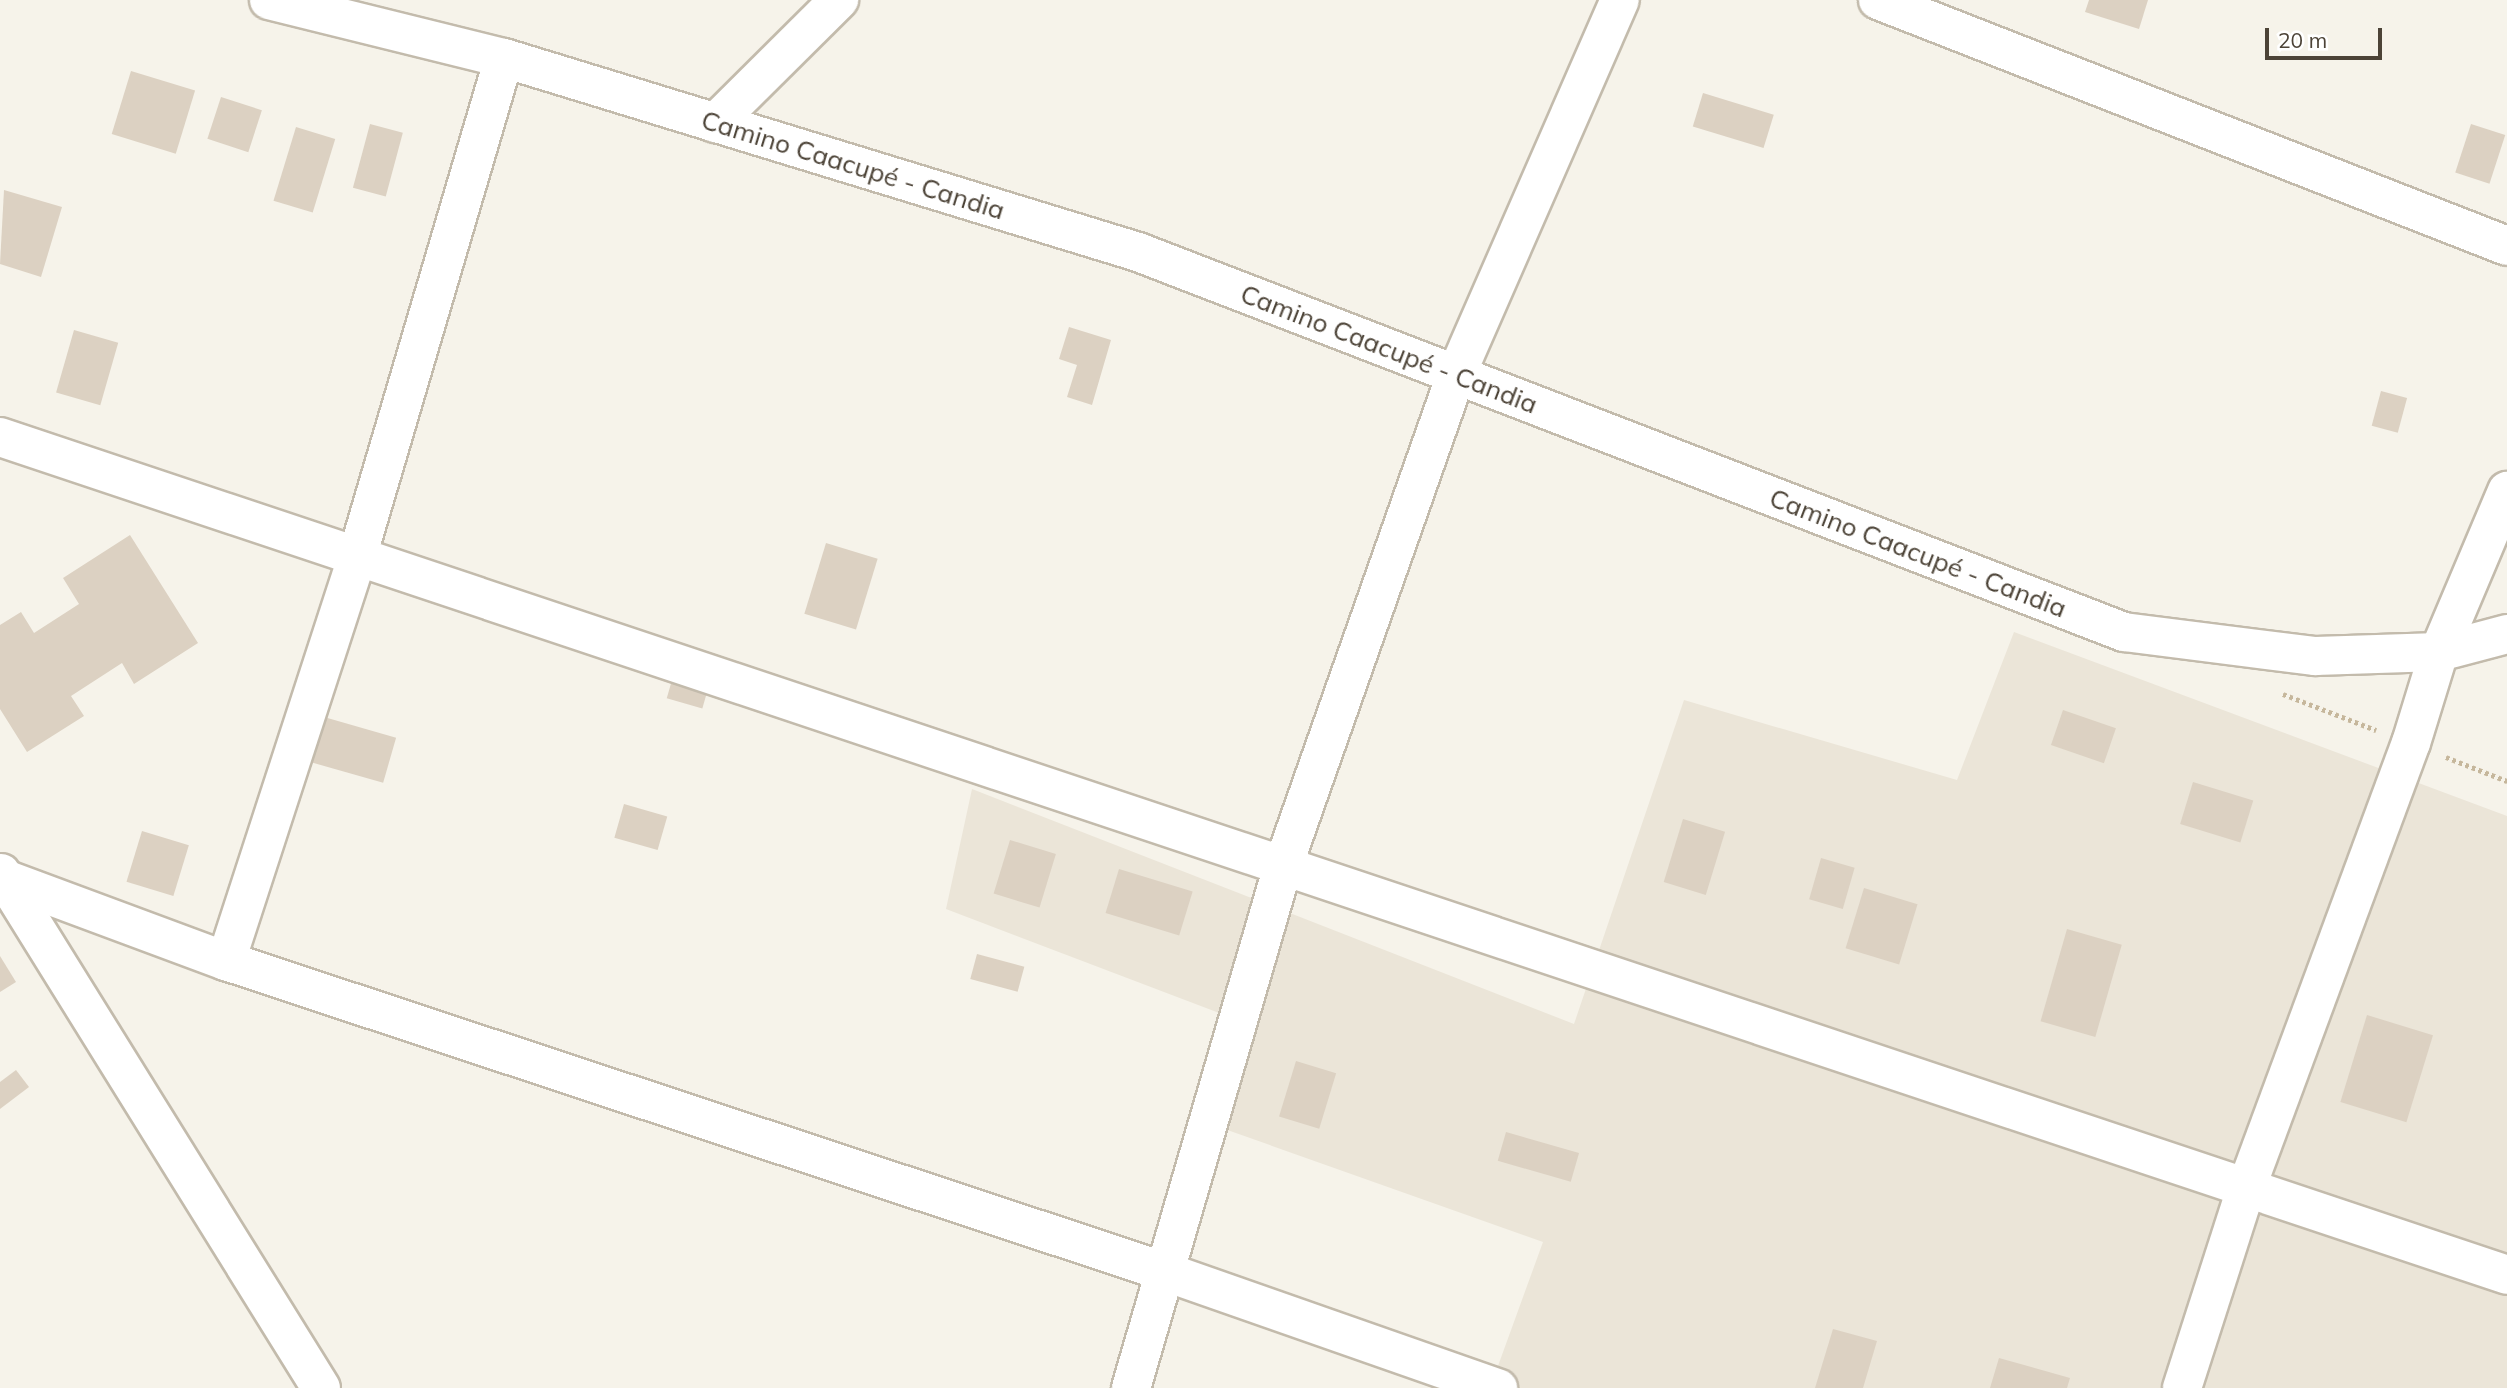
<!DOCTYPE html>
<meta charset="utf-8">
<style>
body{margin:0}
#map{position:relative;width:2507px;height:1388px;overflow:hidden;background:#f6f3ea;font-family:Mulish,sans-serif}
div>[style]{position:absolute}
.residential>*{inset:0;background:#ebe5d8}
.building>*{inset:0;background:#dcd1c2;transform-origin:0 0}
.path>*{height:4.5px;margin-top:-2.25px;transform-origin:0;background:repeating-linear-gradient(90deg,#c6b79c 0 3.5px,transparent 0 7px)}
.roads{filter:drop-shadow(2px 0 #c3bbac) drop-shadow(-2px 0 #c3bbac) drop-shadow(0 2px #c3bbac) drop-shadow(0 -2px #c3bbac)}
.minor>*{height:38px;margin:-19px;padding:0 19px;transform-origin:19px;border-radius:19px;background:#fff}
span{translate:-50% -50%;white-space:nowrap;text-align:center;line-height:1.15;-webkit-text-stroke:5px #fff;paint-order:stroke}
.street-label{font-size:26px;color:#4c4337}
.scale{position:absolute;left:2265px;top:28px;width:117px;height:32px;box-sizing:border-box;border:4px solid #4c4337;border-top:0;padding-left:9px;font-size:21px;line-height:24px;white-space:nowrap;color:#4c4337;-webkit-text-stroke:5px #fff;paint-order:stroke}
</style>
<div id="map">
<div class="residential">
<div style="clip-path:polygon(2014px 632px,2507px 816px,2507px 1388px,1490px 1388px,1543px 1242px,1216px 1126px,1256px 1027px,946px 909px,972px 789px,1574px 1024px,1684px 700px,1957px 780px)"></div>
</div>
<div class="building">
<div style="clip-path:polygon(2089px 0,2148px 0,2139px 29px,2085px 12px)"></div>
<div style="left:131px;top:71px;width:67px;height:66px;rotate:17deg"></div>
<div style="left:1703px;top:93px;width:74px;height:35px;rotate:17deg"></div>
<div style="left:221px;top:97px;width:43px;height:44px;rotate:18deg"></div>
<div style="left:370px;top:124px;width:34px;height:66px;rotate:15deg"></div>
<div style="left:2471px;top:124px;width:36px;height:51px;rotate:18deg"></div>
<div style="left:296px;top:127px;width:41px;height:77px;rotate:17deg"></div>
<div style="clip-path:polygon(4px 190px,62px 207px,41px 277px,0 264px)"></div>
<div style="clip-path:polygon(1069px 327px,1111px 340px,1092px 405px,1067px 397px,1077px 365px,1059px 359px)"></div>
<div style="left:74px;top:330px;width:46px;height:65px;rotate:16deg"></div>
<div style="left:2381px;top:391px;width:27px;height:36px;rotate:15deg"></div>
<div style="clip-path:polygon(130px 535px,198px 643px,134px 684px,122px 663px,71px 696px,84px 716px,27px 752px,0 709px,0 625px,21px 612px,34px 633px,79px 604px,63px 578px)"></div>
<div style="left:826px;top:543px;width:54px;height:74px;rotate:17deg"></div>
<div style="left:672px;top:680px;width:37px;height:19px;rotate:16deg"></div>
<div style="left:2063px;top:710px;width:56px;height:37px;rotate:19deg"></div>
<div style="left:324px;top:717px;width:75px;height:47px;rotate:16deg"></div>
<div style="left:2193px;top:782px;width:63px;height:44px;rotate:17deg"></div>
<div style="left:624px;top:804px;width:45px;height:35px;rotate:16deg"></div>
<div style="left:1683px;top:819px;width:44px;height:66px;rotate:17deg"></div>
<div style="left:142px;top:831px;width:49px;height:53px;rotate:17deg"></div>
<div style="left:1010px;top:840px;width:48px;height:56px;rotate:17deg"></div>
<div style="left:1821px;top:858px;width:35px;height:43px;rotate:16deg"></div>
<div style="left:1119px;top:869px;width:77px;height:46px;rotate:17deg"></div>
<div style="left:1864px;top:888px;width:56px;height:63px;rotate:17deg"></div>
<div style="left:2067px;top:929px;width:57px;height:96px;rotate:16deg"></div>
<div style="left:977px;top:954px;width:49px;height:26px;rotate:15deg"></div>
<div style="clip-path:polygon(0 956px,16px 982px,0 992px)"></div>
<div style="left:2367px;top:1015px;width:69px;height:91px;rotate:17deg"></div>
<div style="left:1296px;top:1061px;width:42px;height:58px;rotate:17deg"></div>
<div style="clip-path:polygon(16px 1070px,29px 1087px,0 1109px,0 1082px)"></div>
<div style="left:1506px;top:1132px;width:76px;height:30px;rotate:16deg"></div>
<div style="clip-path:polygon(1833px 1329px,1877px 1341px,1863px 1388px,1815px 1388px)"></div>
<div style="clip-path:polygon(1999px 1358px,2070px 1378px,2067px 1388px,1990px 1388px)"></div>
</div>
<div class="path">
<div style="left:2283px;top:694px;width:100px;rotate:21.2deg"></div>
<div style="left:2446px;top:757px;width:66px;rotate:21.5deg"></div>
</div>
<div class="roads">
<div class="minor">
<div style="left:269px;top:0;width:242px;rotate:13.9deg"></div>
<div style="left:504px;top:58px;width:663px;rotate:17.01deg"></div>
<div style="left:1138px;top:252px;width:1057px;rotate:21.08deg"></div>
<div style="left:2124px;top:632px;width:193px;rotate:7.2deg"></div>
<div style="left:2315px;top:656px;width:124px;rotate:-1.8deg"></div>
<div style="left:2439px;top:652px;width:70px;rotate:-14.8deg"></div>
<div style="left:1878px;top:0;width:675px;rotate:21.36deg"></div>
<div style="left:715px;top:123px;width:175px;rotate:-44.8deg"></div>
<div style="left:0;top:437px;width:2643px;rotate:18.48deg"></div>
<div style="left:1px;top:873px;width:606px;rotate:58.14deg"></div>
<div style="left:0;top:882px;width:6px;rotate:-31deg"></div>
<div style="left:5px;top:879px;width:236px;rotate:20.4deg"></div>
<div style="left:226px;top:961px;width:990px;rotate:18.31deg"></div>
<div style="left:1166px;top:1272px;width:352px;rotate:19.3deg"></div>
<div style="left:226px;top:961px;width:425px;rotate:-72deg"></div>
<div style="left:357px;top:557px;width:520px;rotate:-73.59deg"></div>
<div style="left:1131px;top:1388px;width:544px;rotate:-73.77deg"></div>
<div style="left:1283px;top:866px;width:521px;rotate:-70.59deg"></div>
<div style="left:1456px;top:375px;width:409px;rotate:-66.4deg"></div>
<div style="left:2182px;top:1388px;width:212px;rotate:-72.2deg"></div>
<div style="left:2247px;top:1186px;width:472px;rotate:-69.7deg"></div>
<div style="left:2411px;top:743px;width:95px;rotate:-72.9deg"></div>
<div style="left:2439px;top:652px;width:175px;rotate:-67.1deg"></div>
</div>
</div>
<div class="street-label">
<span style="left:853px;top:165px;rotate:17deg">Camino Caacupé - Candia</span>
<span style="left:1389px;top:349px;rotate:21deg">Camino Caacupé - Candia</span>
<span style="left:1918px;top:553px;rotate:21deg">Camino Caacupé - Candia</span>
</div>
<div class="scale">20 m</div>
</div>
